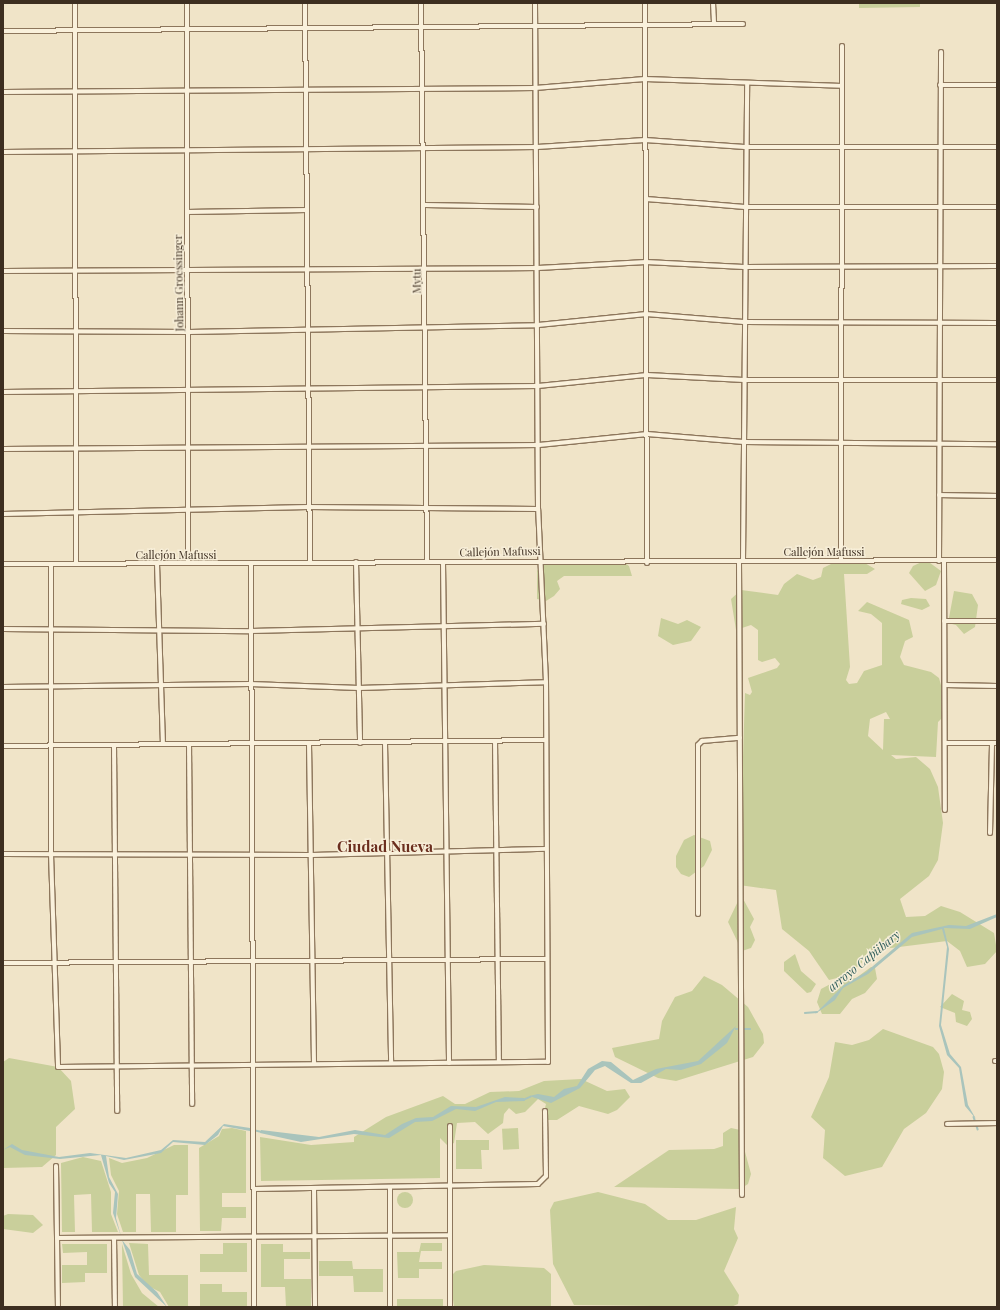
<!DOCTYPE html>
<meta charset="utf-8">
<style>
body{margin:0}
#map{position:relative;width:1000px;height:1310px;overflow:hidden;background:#f0e4c8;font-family:"Playfair Display",serif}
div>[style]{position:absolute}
.green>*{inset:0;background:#c9cf9b;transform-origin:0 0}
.round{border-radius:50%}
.water>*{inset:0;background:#a9c4bc}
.stream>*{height:1.5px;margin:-0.75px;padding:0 0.75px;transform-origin:0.75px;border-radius:0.75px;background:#a9c4bc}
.roads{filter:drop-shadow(1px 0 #8d765c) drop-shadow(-1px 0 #8d765c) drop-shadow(0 1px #8d765c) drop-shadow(0 -1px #8d765c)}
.minor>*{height:4px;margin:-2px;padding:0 2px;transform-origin:2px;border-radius:2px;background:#faf1dc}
span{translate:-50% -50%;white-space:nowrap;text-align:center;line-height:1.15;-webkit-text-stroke:3px #f7eed8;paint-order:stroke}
.street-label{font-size:11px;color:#3d2e20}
.water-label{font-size:12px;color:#2f5d5a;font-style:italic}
.district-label{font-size:15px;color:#6b2e1e;font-weight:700}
.frame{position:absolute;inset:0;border:4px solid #3d2e20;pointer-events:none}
</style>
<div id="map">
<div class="green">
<div style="clip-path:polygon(859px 3px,920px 3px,920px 7px,859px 8px)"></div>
<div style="clip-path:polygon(560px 560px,595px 564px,622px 561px,629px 566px,632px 576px,564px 576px,557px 581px,560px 589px,554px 596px,546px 601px,537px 599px,537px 571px,542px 564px)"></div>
<div style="clip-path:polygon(926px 560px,941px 571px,936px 585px,925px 591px,909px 573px,913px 566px)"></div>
<div style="clip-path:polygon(evenodd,863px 562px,875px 569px,867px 574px,844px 574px,850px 667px,846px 680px,849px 684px,857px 683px,864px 671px,882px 665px,882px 623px,871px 614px,858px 611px,867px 602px,909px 620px,913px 637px,905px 641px,900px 657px,904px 665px,931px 672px,939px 678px,944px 696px,945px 715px,938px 722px,936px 757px,891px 755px,896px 759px,916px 757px,930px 769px,938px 787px,943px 823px,938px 860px,929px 876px,900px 899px,906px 917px,925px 916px,941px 906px,960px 912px,994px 933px,997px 951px,985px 964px,967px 967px,960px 951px,947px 941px,875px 950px,849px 975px,829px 980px,809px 951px,782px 929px,776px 890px,739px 885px,745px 693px,750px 695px,752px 692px,748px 678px,777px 668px,780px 664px,775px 658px,762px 662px,758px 660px,758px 630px,751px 625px,736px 630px,731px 599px,741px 590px,778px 595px,784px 584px,797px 574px,813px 580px,821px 577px,823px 568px,831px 564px,863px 562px,886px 712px,890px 719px,884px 719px,883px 750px,868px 736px,870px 719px,886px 712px)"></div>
<div style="clip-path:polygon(954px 591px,972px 594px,978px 605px,975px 627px,964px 634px,956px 625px,948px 623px)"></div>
<div style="clip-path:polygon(911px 598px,926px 599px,930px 606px,922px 610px,901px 604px,902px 600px)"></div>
<div style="clip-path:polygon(661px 618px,678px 624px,687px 620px,701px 627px,691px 641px,673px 645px,658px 636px)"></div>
<div style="clip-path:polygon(694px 835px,710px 841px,712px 850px,704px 866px,689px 877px,681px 874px,676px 867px,676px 856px,684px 840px)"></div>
<div style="clip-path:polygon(741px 895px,754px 919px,750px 927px,755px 940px,751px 948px,742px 951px,728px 922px)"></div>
<div style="clip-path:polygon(795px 954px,801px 971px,816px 984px,811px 992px,807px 993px,784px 971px,784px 962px)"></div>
<div style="clip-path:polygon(871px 967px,875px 968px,877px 979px,865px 993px,852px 999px,840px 1014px,822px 1014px,817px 1002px,821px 989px,838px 980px,856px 978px)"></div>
<div style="clip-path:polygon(704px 976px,722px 985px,748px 1007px,763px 1034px,764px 1043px,753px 1057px,676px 1081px,658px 1078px,615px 1057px,612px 1048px,659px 1039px,662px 1021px,675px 997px,692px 991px)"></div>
<div style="clip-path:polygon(952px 994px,964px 1001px,962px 1010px,970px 1012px,972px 1019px,967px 1026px,956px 1022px,955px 1013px,940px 1007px)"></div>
<div style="clip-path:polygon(883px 1029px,933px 1047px,939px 1054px,944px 1072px,942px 1089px,926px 1113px,904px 1129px,882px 1167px,845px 1176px,823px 1158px,825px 1130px,811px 1117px,829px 1077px,835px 1042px,852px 1045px,869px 1040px)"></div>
<div style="clip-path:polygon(9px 1058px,58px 1067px,71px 1081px,75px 1109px,56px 1127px,56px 1155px,42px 1167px,3px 1168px,3px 1062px)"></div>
<div style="clip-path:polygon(581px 1079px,607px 1091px,625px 1089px,630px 1097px,617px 1110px,608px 1114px,579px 1106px,557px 1120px,548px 1120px,544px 1112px,546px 1104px,538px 1099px,525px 1112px,516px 1114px,509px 1108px,504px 1114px,503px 1123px,488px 1134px,475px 1122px,457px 1123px,454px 1143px,448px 1146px,440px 1138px,440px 1178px,261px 1181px,260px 1137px,311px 1145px,354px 1142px,354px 1137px,386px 1117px,443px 1096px,455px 1104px,465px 1104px,490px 1092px,519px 1091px,544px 1081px)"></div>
<div style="clip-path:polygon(232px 1128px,246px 1131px,246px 1193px,222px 1193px,222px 1207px,246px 1207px,246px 1218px,222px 1218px,221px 1231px,200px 1231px,199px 1148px,219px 1136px,222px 1129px)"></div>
<div style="left:518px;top:1128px;width:21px;height:16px;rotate:87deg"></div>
<div style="clip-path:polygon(731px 1128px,745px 1131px,744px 1148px,751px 1174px,748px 1184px,740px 1189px,614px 1187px,669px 1150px,714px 1149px,723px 1146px,723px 1133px)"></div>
<div style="clip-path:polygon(456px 1140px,489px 1140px,489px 1150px,481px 1150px,482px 1169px,456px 1169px)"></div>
<div style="clip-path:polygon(174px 1145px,188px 1145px,188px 1195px,176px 1195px,176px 1232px,151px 1232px,150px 1194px,136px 1194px,136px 1232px,123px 1232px,117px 1214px,119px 1191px,111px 1175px,109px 1158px,122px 1163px,147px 1158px)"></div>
<div style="clip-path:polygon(83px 1157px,101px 1161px,111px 1192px,111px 1214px,118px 1232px,92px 1232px,91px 1194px,74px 1195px,75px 1232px,62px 1232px,61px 1163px)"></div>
<div class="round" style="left:397px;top:1192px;width:16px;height:16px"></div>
<div style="clip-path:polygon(598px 1192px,645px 1204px,668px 1220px,696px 1220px,736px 1207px,734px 1229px,738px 1238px,724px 1271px,739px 1295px,738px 1304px,731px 1307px,574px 1305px,553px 1264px,550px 1210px,554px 1202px)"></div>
<div style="clip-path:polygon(8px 1214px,33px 1215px,43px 1225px,33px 1233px,3px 1229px,3px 1216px)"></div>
<div style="clip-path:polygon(129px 1243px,148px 1244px,149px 1275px,188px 1275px,188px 1307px,169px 1307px,160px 1292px,148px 1286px,139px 1275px)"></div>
<div style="clip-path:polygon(223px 1243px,247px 1243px,247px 1272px,200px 1272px,200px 1254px,223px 1254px)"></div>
<div style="clip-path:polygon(421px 1243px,442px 1243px,442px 1251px,421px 1251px,419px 1262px,442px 1262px,442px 1269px,419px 1269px,419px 1278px,398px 1278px,397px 1252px,419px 1252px)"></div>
<div style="clip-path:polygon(62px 1244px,107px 1244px,107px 1273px,85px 1273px,85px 1282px,62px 1283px,62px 1265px,87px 1265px,87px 1252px,63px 1253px)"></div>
<div style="clip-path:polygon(122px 1244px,131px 1274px,142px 1293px,159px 1307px,123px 1307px)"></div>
<div style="clip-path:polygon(261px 1244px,283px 1244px,283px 1252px,310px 1252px,310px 1259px,284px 1259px,284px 1279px,311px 1279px,311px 1307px,286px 1307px,285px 1287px,261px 1287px)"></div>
<div style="clip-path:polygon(319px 1261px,352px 1261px,353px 1269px,383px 1269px,383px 1292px,354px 1292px,353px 1276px,319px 1276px)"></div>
<div style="clip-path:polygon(484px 1265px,544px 1268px,551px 1274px,551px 1307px,454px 1307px,450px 1277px,456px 1271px)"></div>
<div style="clip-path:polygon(200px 1284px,222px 1284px,222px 1292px,247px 1292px,247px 1307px,200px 1307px)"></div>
<div style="left:397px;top:1299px;width:46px;height:8px"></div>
</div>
<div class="water">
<div style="clip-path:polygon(997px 914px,997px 917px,970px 929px,944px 928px,949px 949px,941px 1025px,950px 1054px,961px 1067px,968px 1105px,976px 1119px,965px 1106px,959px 1068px,947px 1055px,939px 1026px,947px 947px,942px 929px,912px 937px,868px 974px,843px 988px,835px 1000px,815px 1014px,844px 985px,866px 972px,912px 933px,949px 925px,966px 926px)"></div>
<div style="clip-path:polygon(736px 1026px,727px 1043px,701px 1064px,681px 1070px,666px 1069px,641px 1083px,631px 1083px,605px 1066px,595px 1070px,580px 1088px,551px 1103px,529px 1096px,538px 1094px,554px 1097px,564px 1089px,577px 1086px,588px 1069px,602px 1061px,611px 1062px,633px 1080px,656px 1069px,698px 1061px)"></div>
<div style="clip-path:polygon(505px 1097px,524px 1098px,525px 1101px,496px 1102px,475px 1111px,456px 1109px,432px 1121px,415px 1122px,389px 1138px,354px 1134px,301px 1142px,260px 1133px,261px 1130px,319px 1137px,355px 1130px,385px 1135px,402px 1124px,416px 1118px,433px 1117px,451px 1106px,476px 1107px)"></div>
<div style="clip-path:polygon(224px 1124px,250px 1128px,250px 1131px,223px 1126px,218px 1135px,205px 1145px,173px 1142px,161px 1153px,124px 1160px,106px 1156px,109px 1177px,118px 1194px,116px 1218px,121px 1236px,113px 1213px,115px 1192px,109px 1183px,101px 1155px,60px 1159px,25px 1155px,10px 1147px,3px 1150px,12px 1144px,22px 1150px,59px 1157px,90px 1153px,126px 1158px,161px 1150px,173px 1140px,205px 1142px)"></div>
<div style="clip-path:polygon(122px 1240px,130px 1250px,137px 1274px,157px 1292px,167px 1307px,135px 1277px)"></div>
</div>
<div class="stream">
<div style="left:805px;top:1013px;width:12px;rotate:-5deg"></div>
<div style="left:736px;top:1029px;width:14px"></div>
<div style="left:523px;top:1100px;width:8px;rotate:-23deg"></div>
<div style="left:974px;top:1117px;width:13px;rotate:72deg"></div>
<div style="left:249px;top:1129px;width:13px;rotate:13deg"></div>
</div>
<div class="roads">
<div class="minor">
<div style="left:75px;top:3px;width:561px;rotate:89.9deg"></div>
<div style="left:187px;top:3px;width:560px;rotate:89.9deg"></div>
<div style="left:305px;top:3px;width:558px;rotate:89.49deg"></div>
<div style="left:421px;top:3px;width:557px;rotate:89.38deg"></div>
<div style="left:645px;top:3px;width:560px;rotate:89.8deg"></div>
<div style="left:713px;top:3px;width:21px;rotate:87deg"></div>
<div style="left:3px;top:31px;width:740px;rotate:-0.54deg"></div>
<div style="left:940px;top:85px;width:57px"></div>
<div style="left:3px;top:92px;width:532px;rotate:-0.43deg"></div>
<div style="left:535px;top:88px;width:110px;rotate:-4.7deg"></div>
<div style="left:645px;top:79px;width:197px;rotate:2deg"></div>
<div style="left:3px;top:152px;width:534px;rotate:-0.54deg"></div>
<div style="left:537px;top:147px;width:108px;rotate:-3.7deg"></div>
<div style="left:645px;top:140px;width:100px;rotate:4deg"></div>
<div style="left:745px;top:147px;width:252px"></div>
<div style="left:646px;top:199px;width:99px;rotate:4.6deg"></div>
<div style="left:745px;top:207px;width:252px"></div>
<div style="left:425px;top:205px;width:112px;rotate:1deg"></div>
<div style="left:187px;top:212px;width:120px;rotate:-1deg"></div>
<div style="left:3px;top:271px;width:535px;rotate:-0.32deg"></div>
<div style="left:538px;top:268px;width:108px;rotate:-3.2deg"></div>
<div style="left:646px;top:262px;width:98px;rotate:2.9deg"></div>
<div style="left:744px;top:267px;width:253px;rotate:-0.2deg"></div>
<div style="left:3px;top:331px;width:186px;rotate:0.3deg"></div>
<div style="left:189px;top:332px;width:349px;rotate:-1.1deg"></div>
<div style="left:538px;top:325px;width:109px;rotate:-5.8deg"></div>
<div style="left:646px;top:314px;width:98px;rotate:4.7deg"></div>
<div style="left:744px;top:322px;width:253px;rotate:0.2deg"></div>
<div style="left:3px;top:392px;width:535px;rotate:-0.64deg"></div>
<div style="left:538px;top:386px;width:110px;rotate:-5.8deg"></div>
<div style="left:647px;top:375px;width:97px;rotate:3deg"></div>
<div style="left:744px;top:380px;width:253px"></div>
<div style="left:3px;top:449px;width:536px;rotate:-0.43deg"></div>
<div style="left:539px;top:445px;width:109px;rotate:-5.8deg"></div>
<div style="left:647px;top:434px;width:97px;rotate:4.7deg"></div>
<div style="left:744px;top:442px;width:253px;rotate:0.5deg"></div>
<div style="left:939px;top:495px;width:58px;rotate:1deg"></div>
<div style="left:3px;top:514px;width:305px;rotate:-1.3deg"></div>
<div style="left:308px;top:507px;width:230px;rotate:0.5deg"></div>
<div style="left:739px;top:561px;width:634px;rotate:89.73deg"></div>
<div style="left:743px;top:561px;width:477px;rotate:-89.5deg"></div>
<div style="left:841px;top:561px;width:515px;rotate:-89.89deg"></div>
<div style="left:939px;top:561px;width:509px;rotate:-89.77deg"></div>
<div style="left:944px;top:561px;width:249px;rotate:89.8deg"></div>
<div style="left:356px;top:562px;width:181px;rotate:88.7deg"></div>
<div style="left:443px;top:562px;width:501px;rotate:89.31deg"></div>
<div style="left:251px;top:563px;width:744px;rotate:89.77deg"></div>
<div style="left:3px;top:564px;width:994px;rotate:-0.23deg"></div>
<div style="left:51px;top:564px;width:290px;rotate:90deg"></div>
<div style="left:51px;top:854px;width:213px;rotate:88.1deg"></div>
<div style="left:58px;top:1067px;width:490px;rotate:-0.6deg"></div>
<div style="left:548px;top:1062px;width:380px;rotate:-90.3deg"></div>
<div style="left:546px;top:682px;width:173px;rotate:-92.6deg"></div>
<div style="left:538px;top:509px;width:506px;rotate:-90.34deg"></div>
<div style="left:157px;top:564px;width:180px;rotate:88.1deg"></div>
<div style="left:944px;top:621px;width:53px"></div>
<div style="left:3px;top:629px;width:248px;rotate:0.5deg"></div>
<div style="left:251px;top:631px;width:293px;rotate:-1.4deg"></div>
<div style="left:945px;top:685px;width:52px;rotate:1.1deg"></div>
<div style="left:3px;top:687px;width:247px;rotate:-0.7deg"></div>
<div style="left:250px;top:684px;width:109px;rotate:2.1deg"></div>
<div style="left:359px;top:688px;width:187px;rotate:-1.8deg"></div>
<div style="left:495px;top:741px;width:321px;rotate:89.3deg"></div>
<div style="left:385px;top:743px;width:320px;rotate:88.9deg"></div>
<div style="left:945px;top:743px;width:52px"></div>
<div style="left:189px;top:744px;width:360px;rotate:89.5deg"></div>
<div style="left:309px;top:744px;width:320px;rotate:89.1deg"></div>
<div style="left:3px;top:746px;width:542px;rotate:-0.63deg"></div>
<div style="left:114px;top:746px;width:365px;rotate:89.5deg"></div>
<div style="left:990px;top:833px;width:90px;rotate:-88.7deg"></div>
<div style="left:3px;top:854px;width:309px;rotate:0.2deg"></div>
<div style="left:312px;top:855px;width:234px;rotate:-1.5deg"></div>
<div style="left:698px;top:914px;width:169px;rotate:-90deg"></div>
<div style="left:698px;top:745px;width:6px;rotate:-45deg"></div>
<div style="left:702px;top:741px;width:38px;rotate:-5deg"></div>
<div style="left:3px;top:963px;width:543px;rotate:-0.42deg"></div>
<div style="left:995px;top:1061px;width:2px"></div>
<div style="left:947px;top:1124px;width:50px;rotate:-1.1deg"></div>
<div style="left:450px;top:1126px;width:181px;rotate:90deg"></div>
<div style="left:56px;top:1166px;width:141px;rotate:89.2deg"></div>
<div style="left:390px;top:1187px;width:120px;rotate:90deg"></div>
<div style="left:314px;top:1188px;width:119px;rotate:89.5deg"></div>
<div style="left:254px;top:1189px;width:284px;rotate:-1deg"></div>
<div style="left:538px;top:1184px;width:11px;rotate:-45deg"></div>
<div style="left:546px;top:1176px;width:65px;rotate:-90.9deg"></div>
<div style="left:57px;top:1238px;width:393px;rotate:-0.4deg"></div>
<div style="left:114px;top:1238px;width:69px;rotate:89.2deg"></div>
</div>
</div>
<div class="street-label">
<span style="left:417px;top:281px;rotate:-90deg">Mytu</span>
<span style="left:179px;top:283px;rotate:-91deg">Johann Groessinger</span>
<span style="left:500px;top:552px;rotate:-1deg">Callejón Mafussi</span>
<span style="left:824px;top:552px">Callejón Mafussi</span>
<span style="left:176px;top:555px">Callejón Mafussi</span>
</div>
<div class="water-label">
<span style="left:864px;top:961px;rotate:-39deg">arroyo Capiibary</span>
</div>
<div class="district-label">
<span style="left:385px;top:847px">Ciudad Nueva</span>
</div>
<div class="frame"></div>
</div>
